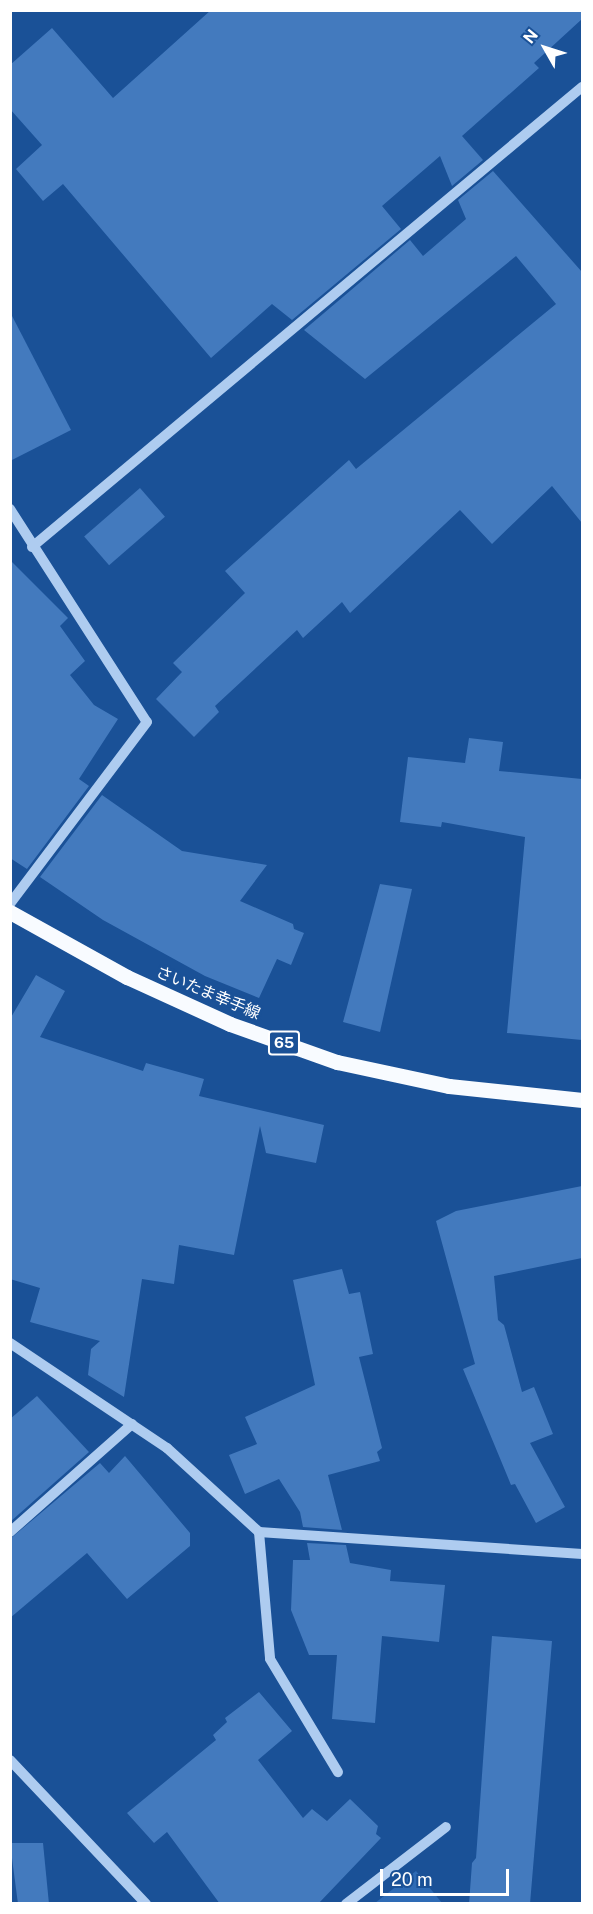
<!DOCTYPE html>
<meta charset="utf-8">
<style>
body{margin:0}
#map{position:relative;width:593px;height:1914px;overflow:hidden;background:#1a5197;font-family:"Public Sans","Noto Sans JP",sans-serif}
div>[style]{position:absolute}
.green>*{inset:0;background:#2e6bb5}
.building>*{inset:0;background:#437abe;transform-origin:0 0}
.minor>*{height:10px;margin:-5px;padding:0 5px;transform-origin:5px;border-radius:5px;background:#aeccf0}
.major>*{height:15px;margin:-7.5px;padding:0 7.5px;transform-origin:7.5px;border-radius:7.5px;background:#f8fbff}
span{translate:-50% -50%;white-space:nowrap;text-align:center;line-height:1.15;-webkit-text-stroke:4.5px #1a5197;paint-order:stroke}
.shield-label span{padding:2px 4px;background:#1a5197;border:2px solid;border-radius:4px;-webkit-text-stroke-width:0}
.shield-label{font-size:15px;color:#fff;font-weight:700}
.street-label{font-size:16px;color:#fff}
.frame{position:absolute;inset:0;border:12px solid #fff;pointer-events:none}
.north{position:absolute;left:515px;top:18px;width:60px;height:60px;-webkit-text-stroke:4px #1a5197;paint-order:stroke;rotate:309deg;font-size:16px;font-weight:700;line-height:24px;text-align:center;color:#fff}
.north::after{content:'';display:block;margin:auto;width:21px;height:27px;background:#fff;clip-path:polygon(50% 0,100% 100%,50% 72%,0 100%)}
.scale{position:absolute;left:380px;top:1869px;width:129px;height:27px;box-sizing:border-box;border:3px solid #fff;border-top:0;padding-left:8px;font-size:18px;line-height:21px;white-space:nowrap;color:#fff;-webkit-text-stroke:4px #1a5197;paint-order:stroke}
</style>
<div id="map">
<div class="green">
<div style="clip-path:polygon(416px 1871px,442px 1903px,375px 1903px)"></div>
</div>
<div class="building">
<div style="clip-path:polygon(211px 10px,582px 10px,582px 19px,534px 63px,539px 68px,462px 136px,483px 160px,452px 186px,440px 156px,382px 206px,401px 229px,292px 320px,272px 304px,211px 358px,63px 184px,43px 201px,16px 169px,42px 145px,10px 109px,10px 65px,52px 28px,113px 98px)"></div>
<div style="clip-path:polygon(493px 171px,582px 272px,582px 523px,552px 486px,492px 544px,460px 510px,350px 613px,342px 602px,303px 638px,297px 630px,215px 706px,219px 712px,194px 737px,156px 699px,182px 672px,173px 663px,245px 593px,225px 571px,349px 460px,356px 469px,556px 304px,516px 256px,365px 379px,304px 330px,410px 240px,423px 256px,466px 219px,458px 200px)"></div>
<div style="clip-path:polygon(10px 312px,71px 430px,10px 461px)"></div>
<div style="left:140px;top:488px;width:38px;height:74px;rotate:49deg"></div>
<div style="clip-path:polygon(10px 560px,68px 618px,60px 626px,85px 661px,70px 675px,94px 705px,118px 719px,79px 779px,89px 786px,27px 869px,10px 858px)"></div>
<div style="clip-path:polygon(469px 738px,503px 742px,499px 771px,582px 779px,582px 1040px,507px 1033px,525px 837px,442px 822px,441px 827px,400px 822px,408px 757px,465px 763px)"></div>
<div style="clip-path:polygon(102px 795px,182px 851px,267px 865px,240px 901px,293px 924px,294px 929px,304px 933px,291px 965px,277px 959px,259px 998px,205px 976px,103px 920px,40px 877px)"></div>
<div style="clip-path:polygon(380px 884px,412px 889px,380px 1032px,343px 1022px)"></div>
<div style="clip-path:polygon(36px 975px,65px 991px,40px 1037px,143px 1071px,146px 1063px,204px 1079px,199px 1096px,324px 1125px,316px 1163px,266px 1153px,260px 1126px,234px 1255px,179px 1245px,174px 1284px,142px 1279px,124px 1397px,88px 1375px,91px 1349px,100px 1341px,30px 1322px,40px 1288px,10px 1279px,10px 1019px)"></div>
<div style="clip-path:polygon(582px 1186px,582px 1258px,494px 1276px,498px 1320px,504px 1325px,522px 1392px,534px 1387px,553px 1434px,530px 1443px,565px 1507px,536px 1523px,515px 1484px,511px 1485px,463px 1369px,475px 1364px,436px 1221px,456px 1211px)"></div>
<div style="clip-path:polygon(342px 1269px,349px 1294px,360px 1292px,373px 1354px,359px 1357px,382px 1448px,377px 1452px,380px 1461px,328px 1475px,342px 1530px,303px 1527px,300px 1512px,279px 1479px,245px 1494px,229px 1455px,257px 1444px,245px 1417px,315px 1385px,293px 1280px)"></div>
<div style="clip-path:polygon(37px 1396px,89px 1452px,10px 1522px,10px 1419px)"></div>
<div style="clip-path:polygon(125px 1456px,190px 1533px,190px 1546px,127px 1599px,87px 1553px,10px 1618px,10px 1539px,100px 1463px,109px 1473px)"></div>
<div style="clip-path:polygon(307px 1543px,346px 1545px,350px 1563px,391px 1570px,390px 1581px,445px 1585px,439px 1642px,382px 1636px,375px 1723px,332px 1719px,337px 1655px,309px 1655px,291px 1610px,293px 1560px,310px 1560px)"></div>
<div style="clip-path:polygon(492px 1636px,552px 1641px,530px 1904px,469px 1904px,472px 1863px,476px 1858px)"></div>
<div style="clip-path:polygon(259px 1692px,292px 1731px,258px 1760px,303px 1818px,312px 1809px,327px 1821px,350px 1799px,378px 1826px,376px 1834px,381px 1838px,318px 1904px,220px 1904px,167px 1832px,154px 1843px,127px 1813px,216px 1740px,213px 1735px,227px 1722px,225px 1718px)"></div>
<div style="clip-path:polygon(10px 1843px,43px 1843px,49px 1904px,18px 1904px)"></div>
</div>
<div class="minor">
<div style="left:10px;top:509px;width:253px;rotate:57.3deg"></div>
<div style="left:147px;top:722px;width:228px;rotate:127deg"></div>
<div style="left:32px;top:547px;width:717px;rotate:-39.91deg"></div>
<div style="left:10px;top:1343px;width:189px;rotate:33.8deg"></div>
<div style="left:167px;top:1448px;width:125px;rotate:42.4deg"></div>
<div style="left:259px;top:1532px;width:324px;rotate:3.9deg"></div>
<div style="left:10px;top:1532px;width:163px;rotate:-41.5deg"></div>
<div style="left:259px;top:1532px;width:127px;rotate:85deg"></div>
<div style="left:270px;top:1659px;width:132px;rotate:59deg"></div>
<div style="left:10px;top:1760px;width:198px;rotate:46.6deg"></div>
<div style="left:346px;top:1904px;width:126px;rotate:-37.6deg"></div>
</div>
<div class="major">
<div style="left:10px;top:912px;width:134px;rotate:29.1deg"></div>
<div style="left:127px;top:977px;width:113px;rotate:24.5deg"></div>
<div style="left:230px;top:1024px;width:114px;rotate:19.6deg"></div>
<div style="left:337px;top:1062px;width:115px;rotate:12.1deg"></div>
<div style="left:449px;top:1086px;width:134px;rotate:6deg"></div>
</div>
<div class="shield-label">
<span style="left:284px;top:1043px">65</span>
</div>
<div class="street-label">
<span style="left:208px;top:993px;rotate:23deg">さいたま幸手線</span>
</div>
<div class="frame"></div>
<div class="north">N</div>
<div class="scale">20 m</div>
</div>
